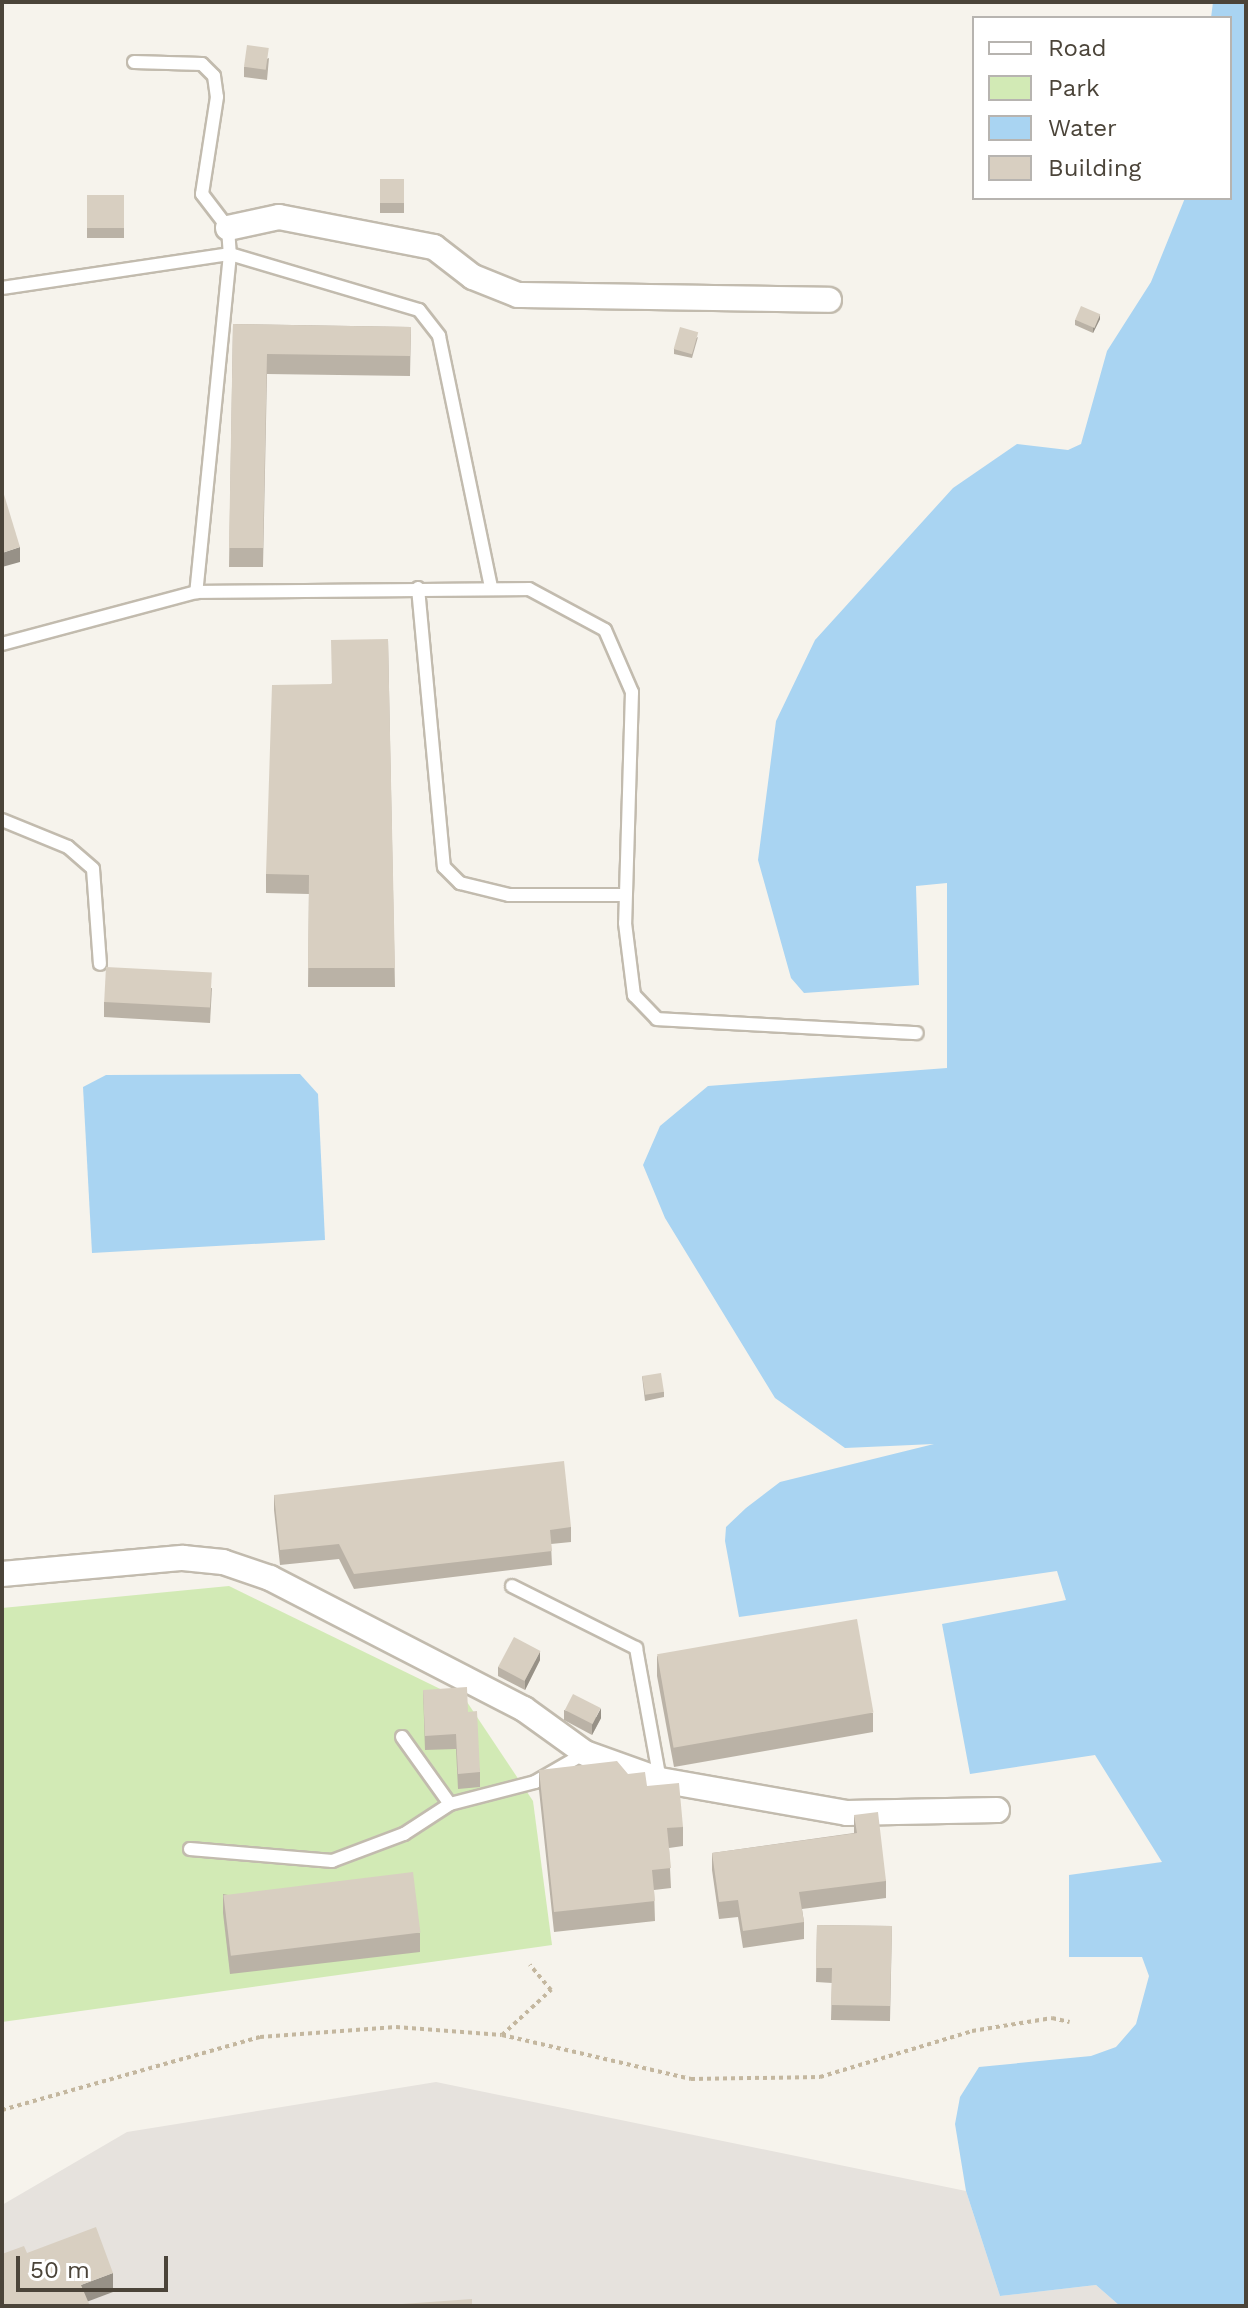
<!DOCTYPE html>
<style>
body{margin:0}
#map{position:relative;width:1248px;height:2308px;overflow:hidden;background:#f6f3ec;font-family:"Work Sans",sans-serif}
div>[style]{position:absolute}
.industrial>*{inset:0;background:#e6e2dd}
.green>*{inset:0;background:#d2eab5}
.water>*{inset:0;background:#a9d4f2}
.path>*{height:4px;margin-top:-2px;transform-origin:0;background:repeating-linear-gradient(90deg,#c4b79f 0 4px,transparent 0 8px)}
.roads{filter:drop-shadow(2px 0 #c2bbae) drop-shadow(-2px 0 #c2bbae) drop-shadow(0 2px #c2bbae) drop-shadow(0 -2px #c2bbae)}
.service>*{height:12px;margin:-6px;padding:0 6px;transform-origin:6px;border-radius:6px;background:#fff}
.minor>*{height:24px;margin:-12px;padding:0 12px;transform-origin:12px;border-radius:12px;background:#fff}
.wall>*{inset:0;background:#bab2a6;transform-origin:0 0}
.shaded-wall>*{inset:0;background:#979187}
.building>*{inset:0;background:#d8cfc1;transform-origin:0 0}
span{translate:-50% -50%;white-space:nowrap;text-align:center;line-height:1.15;-webkit-text-stroke:6px #fff;paint-order:stroke}
.frame{position:absolute;inset:0;border:4px solid #4b4439;pointer-events:none}
.legend{position:absolute;left:972px;top:16px;width:260px;height:184px;box-sizing:border-box;background:#fff;border:2px solid #b7b4b0;margin:0;padding:10px 14px;list-style:none;font-size:24px;color:#4b4439}
.legend li{display:flex;align-items:center;gap:16px;height:40px}
.legend b{width:40px;border:2px solid #b7b4b0}
.scale{position:absolute;left:16px;top:2256px;width:152px;height:36px;box-sizing:border-box;border:4px solid #4b4439;border-top:0;padding-left:10px;font-size:24px;line-height:28px;white-space:nowrap;color:#4b4439;-webkit-text-stroke:6px #fff;paint-order:stroke}
</style>
<div id="map">
<div class="industrial">
<div style="clip-path:polygon(436px 2082px,966px 2191px,1000px 2296px,1096px 2285px,1120px 2306px,2px 2306px,2px 2205px,127px 2132px)"></div>
</div>
<div class="green">
<div style="clip-path:polygon(229px 1586px,467px 1702px,533px 1801px,552px 1945px,2px 2022px,2px 1608px)"></div>
</div>
<div class="water">
<div style="clip-path:polygon(1213px 2px,1246px 2px,1246px 2306px,1120px 2306px,1096px 2285px,1000px 2296px,966px 2191px,955px 2124px,960px 2097px,979px 2067px,1091px 2056px,1116px 2047px,1136px 2024px,1149px 1976px,1142px 1957px,1069px 1957px,1069px 1875px,1162px 1862px,1095px 1755px,970px 1774px,942px 1624px,1066px 1600px,1057px 1571px,739px 1617px,725px 1541px,726px 1527px,746px 1508px,780px 1482px,934px 1444px,845px 1448px,775px 1398px,665px 1218px,643px 1165px,660px 1126px,708px 1086px,947px 1068px,947px 883px,916px 886px,919px 985px,804px 993px,791px 978px,758px 860px,776px 721px,815px 640px,953px 488px,1017px 444px,1068px 450px,1081px 444px,1107px 351px,1151px 282px,1185px 198px,1230px 198px,1230px 18px,1211px 18px)"></div>
<div style="clip-path:polygon(300px 1074px,318px 1094px,325px 1240px,92px 1253px,83px 1087px,106px 1075px)"></div>
</div>
<div class="path">
<div style="left:502px;top:2035px;width:67px;rotate:-42.6deg"></div>
<div style="left:551px;top:1990px;width:33px;rotate:-130deg"></div>
<div style="left:2px;top:2110px;width:268px;rotate:-15.8deg"></div>
<div style="left:260px;top:2037px;width:136px;rotate:-4.2deg"></div>
<div style="left:396px;top:2027px;width:106px;rotate:4.3deg"></div>
<div style="left:502px;top:2035px;width:194px;rotate:13.1deg"></div>
<div style="left:691px;top:2079px;width:129px;rotate:-0.9deg"></div>
<div style="left:820px;top:2077px;width:159px;rotate:-16.8deg"></div>
<div style="left:972px;top:2031px;width:81px;rotate:-9.2deg"></div>
<div style="left:1052px;top:2018px;width:18px;rotate:13deg"></div>
</div>
<div class="roads">
<div class="service">
<div style="left:134px;top:62px;width:68px;rotate:1.7deg"></div>
<div style="left:202px;top:64px;width:17px;rotate:45deg"></div>
<div style="left:214px;top:76px;width:21px;rotate:82deg"></div>
<div style="left:217px;top:97px;width:98px;rotate:98.8deg"></div>
<div style="left:202px;top:194px;width:43px;rotate:52.6deg"></div>
<div style="left:228px;top:228px;width:26px;rotate:86deg"></div>
<div style="left:230px;top:254px;width:340px;rotate:95.7deg"></div>
<div style="left:2px;top:288px;width:231px;rotate:-8.5deg"></div>
<div style="left:230px;top:254px;width:197px;rotate:16.5deg"></div>
<div style="left:419px;top:310px;width:33px;rotate:52deg"></div>
<div style="left:439px;top:336px;width:257px;rotate:78.3deg"></div>
<div style="left:418px;top:588px;width:280px;rotate:84.7deg"></div>
<div style="left:444px;top:867px;width:23px;rotate:45deg"></div>
<div style="left:460px;top:883px;width:50px;rotate:13.8deg"></div>
<div style="left:509px;top:895px;width:116px"></div>
<div style="left:2px;top:644px;width:201px;rotate:-15deg"></div>
<div style="left:196px;top:592px;width:333px;rotate:-0.5deg"></div>
<div style="left:529px;top:589px;width:86px;rotate:28.3deg"></div>
<div style="left:605px;top:630px;width:68px;rotate:66.5deg"></div>
<div style="left:632px;top:692px;width:231px;rotate:91.7deg"></div>
<div style="left:625px;top:923px;width:73px;rotate:82.9deg"></div>
<div style="left:634px;top:995px;width:33px;rotate:46deg"></div>
<div style="left:657px;top:1019px;width:260px;rotate:3.1deg"></div>
<div style="left:2px;top:820px;width:71px;rotate:22.2deg"></div>
<div style="left:68px;top:847px;width:33px;rotate:41deg"></div>
<div style="left:93px;top:869px;width:95px;rotate:85.8deg"></div>
<div style="left:512px;top:1586px;width:139px;rotate:26.6deg"></div>
<div style="left:636px;top:1648px;width:134px;rotate:79.7deg"></div>
<div style="left:402px;top:1737px;width:82px;rotate:54.4deg"></div>
<div style="left:450px;top:1804px;width:88px;rotate:-14.5deg"></div>
<div style="left:535px;top:1782px;width:58px;rotate:-30.1deg"></div>
<div style="left:190px;top:1849px;width:143px;rotate:4.8deg"></div>
<div style="left:332px;top:1861px;width:77px;rotate:-20.6deg"></div>
<div style="left:404px;top:1834px;width:55px;rotate:-33.1deg"></div>
</div>
<div class="minor">
<div style="left:228px;top:228px;width:52px;rotate:-12.2deg"></div>
<div style="left:279px;top:217px;width:158px;rotate:11deg"></div>
<div style="left:434px;top:247px;width:49px;rotate:37.6deg"></div>
<div style="left:473px;top:277px;width:48px;rotate:21.8deg"></div>
<div style="left:518px;top:295px;width:311px;rotate:0.9deg"></div>
<div style="left:2px;top:1574px;width:182px;rotate:-5.1deg"></div>
<div style="left:183px;top:1558px;width:40px;rotate:5.7deg"></div>
<div style="left:223px;top:1562px;width:50px;rotate:18.8deg"></div>
<div style="left:270px;top:1578px;width:286px;rotate:27.3deg"></div>
<div style="left:524px;top:1709px;width:75px;rotate:35.8deg"></div>
<div style="left:585px;top:1753px;width:80px;rotate:19.8deg"></div>
<div style="left:660px;top:1780px;width:190px;rotate:10deg"></div>
<div style="left:847px;top:1813px;width:150px;rotate:-1.1deg"></div>
</div>
</div>
<div class="wall">
<div style="clip-path:polygon(269px 58px,267px 80px,244px 77px,244px 67px)"></div>
<div style="left:380px;top:179px;width:24px;height:34px"></div>
<div style="left:87px;top:195px;width:37px;height:43px"></div>
<div style="clip-path:polygon(1100px 319px,1093px 333px,1075px 325px,1075px 320px)"></div>
<div style="clip-path:polygon(233px 324px,411px 327px,410px 376px,267px 374px,263px 567px,229px 567px)"></div>
<div style="clip-path:polygon(698px 337px,692px 358px,674px 354px,674px 349px)"></div>
<div style="clip-path:polygon(388px 639px,395px 987px,308px 987px,309px 894px,266px 893px,266px 874px,331px 684px)"></div>
<div style="clip-path:polygon(212px 988px,210px 1023px,104px 1017px,104px 1002px)"></div>
<div style="clip-path:polygon(642px 1376px,664px 1392px,664px 1397px,645px 1401px)"></div>
<div style="clip-path:polygon(274px 1495px,571px 1527px,571px 1542px,551px 1544px,552px 1565px,354px 1589px,339px 1559px,280px 1565px,274px 1510px)"></div>
<div style="clip-path:polygon(657px 1656px,873px 1713px,873px 1732px,674px 1767px,657px 1676px)"></div>
<div style="clip-path:polygon(540px 1660px,525px 1690px,498px 1676px,498px 1667px)"></div>
<div style="clip-path:polygon(423px 1690px,468px 1712px,480px 1772px,480px 1787px,458px 1789px,456px 1749px,425px 1750px)"></div>
<div style="clip-path:polygon(564px 1710px,601px 1718px,592px 1735px,564px 1720px)"></div>
<div style="clip-path:polygon(539px 1770px,628px 1774px,647px 1786px,683px 1827px,683px 1846px,669px 1848px,671px 1888px,654px 1890px,655px 1921px,554px 1932px,539px 1790px)"></div>
<div style="clip-path:polygon(854px 1815px,886px 1881px,886px 1898px,802px 1909px,804px 1922px,804px 1939px,743px 1948px,738px 1917px,719px 1919px,712px 1870px,712px 1853px,854px 1833px)"></div>
<div style="clip-path:polygon(223px 1894px,420px 1933px,420px 1952px,230px 1974px,223px 1913px)"></div>
<div style="clip-path:polygon(817px 1925px,892px 1926px,890px 2021px,831px 2020px,832px 1983px,816px 1982px)"></div>
</div>
<div class="shaded-wall">
<div style="clip-path:polygon(1100px 314px,1100px 319px,1093px 333px,1093px 328px)"></div>
<div style="clip-path:polygon(20px 547px,20px 562px,2px 567px,2px 553px)"></div>
<div style="clip-path:polygon(540px 1651px,540px 1660px,525px 1690px,525px 1680px)"></div>
<div style="clip-path:polygon(601px 1708px,601px 1718px,592px 1735px,592px 1725px)"></div>
<div style="clip-path:polygon(113px 2273px,113px 2292px,81px 2304px,81px 2285px)"></div>
</div>
<div class="building">
<div style="left:247px;top:45px;width:22px;height:22px;rotate:8deg"></div>
<div style="left:380px;top:179px;width:24px;height:24px"></div>
<div style="left:87px;top:195px;width:37px;height:33px"></div>
<div style="left:1081px;top:306px;width:21px;height:15px;rotate:23deg"></div>
<div style="clip-path:polygon(233px 324px,411px 327px,410px 356px,267px 354px,263px 548px,229px 548px)"></div>
<div style="left:680px;top:327px;width:19px;height:23px;rotate:16deg"></div>
<div style="clip-path:polygon(2px 488px,20px 547px,2px 553px)"></div>
<div style="clip-path:polygon(388px 639px,395px 968px,308px 968px,309px 875px,266px 874px,272px 685px,332px 684px,331px 640px)"></div>
<div style="left:106px;top:967px;width:106px;height:35px;rotate:3deg"></div>
<div style="left:661px;top:1373px;width:19px;height:19px;rotate:81deg"></div>
<div style="clip-path:polygon(564px 1461px,571px 1527px,550px 1530px,552px 1551px,354px 1574px,339px 1544px,280px 1550px,274px 1495px)"></div>
<div style="left:857px;top:1619px;width:95px;height:203px;rotate:80deg"></div>
<div style="left:514px;top:1637px;width:30px;height:34px;rotate:28deg"></div>
<div style="clip-path:polygon(467px 1687px,468px 1712px,477px 1711px,480px 1772px,458px 1774px,456px 1734px,425px 1736px,423px 1690px)"></div>
<div style="left:573px;top:1694px;width:31px;height:18px;rotate:27deg"></div>
<div style="clip-path:polygon(617px 1761px,628px 1774px,645px 1772px,647px 1786px,679px 1783px,683px 1827px,667px 1828px,671px 1868px,652px 1870px,655px 1901px,554px 1912px,539px 1770px)"></div>
<div style="clip-path:polygon(878px 1812px,886px 1881px,799px 1892px,804px 1922px,743px 1931px,738px 1900px,719px 1902px,712px 1853px,857px 1833px,854px 1815px)"></div>
<div style="left:413px;top:1872px;width:61px;height:191px;rotate:83deg"></div>
<div style="clip-path:polygon(817px 1925px,892px 1926px,890px 2006px,831px 2005px,832px 1968px,816px 1968px)"></div>
<div style="clip-path:polygon(96px 2227px,113px 2273px,81px 2285px,90px 2306px,2px 2306px,2px 2254px,24px 2246px,27px 2253px)"></div>
<div style="clip-path:polygon(472px 2299px,472px 2306px,374px 2306px)"></div>
</div>
<div class="frame"></div>
<ul class="legend">
<li><b style="height:10px;background:#fff"></b>Road</li>
<li><b style="height:22px;background:#d2eab5"></b>Park</li>
<li><b style="height:22px;background:#a9d4f2"></b>Water</li>
<li><b style="height:22px;background:#d8cfc1"></b>Building</li>
</ul>
<div class="scale">50 m</div>
</div>
